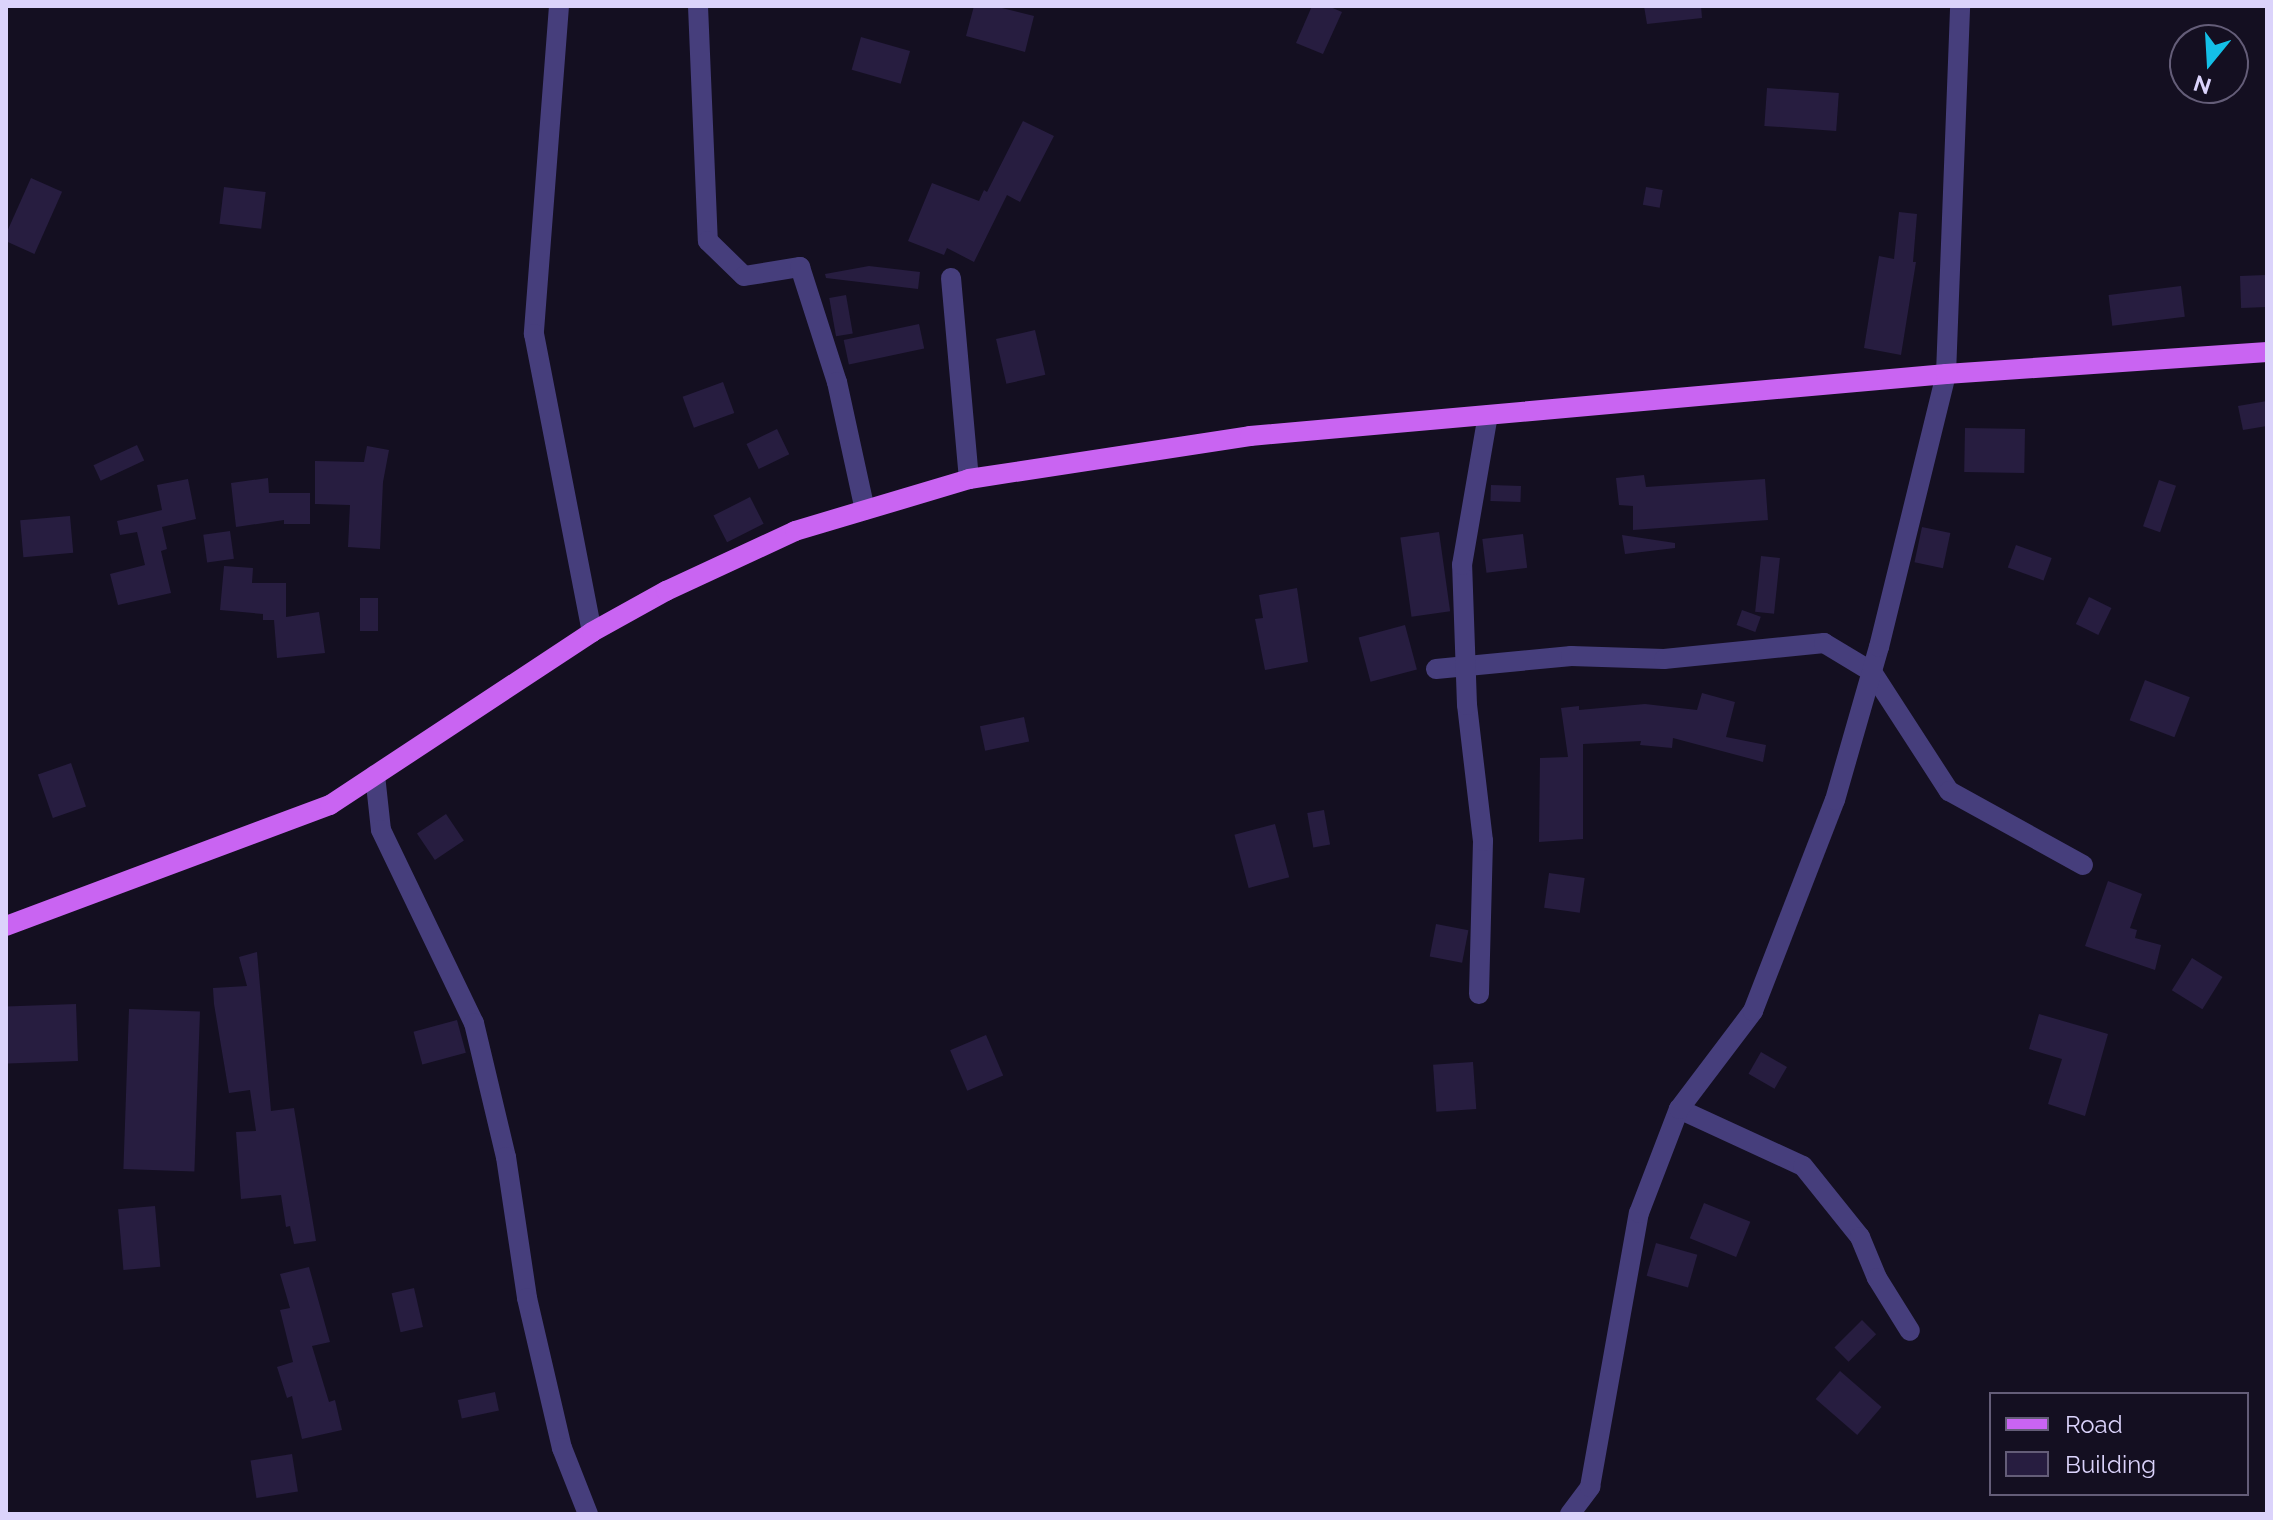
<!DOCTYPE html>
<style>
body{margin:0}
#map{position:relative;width:2273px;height:1520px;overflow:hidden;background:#140f21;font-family:Raleway,sans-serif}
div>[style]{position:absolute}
.building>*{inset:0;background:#271d40;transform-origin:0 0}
.minor>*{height:20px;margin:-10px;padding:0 10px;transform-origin:10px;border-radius:10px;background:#463e7c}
.major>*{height:20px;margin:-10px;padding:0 10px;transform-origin:10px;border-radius:10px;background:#c964f2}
span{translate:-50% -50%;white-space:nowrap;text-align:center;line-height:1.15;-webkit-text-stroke:7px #140f21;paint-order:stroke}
.frame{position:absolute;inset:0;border:8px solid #dbd3fb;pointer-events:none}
.legend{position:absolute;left:1989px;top:1392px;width:260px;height:104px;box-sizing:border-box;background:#140f21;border:2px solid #645d78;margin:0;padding:10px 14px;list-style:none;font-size:24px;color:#dbd3fb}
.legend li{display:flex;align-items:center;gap:16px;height:40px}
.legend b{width:40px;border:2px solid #645d78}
.north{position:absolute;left:2169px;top:24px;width:80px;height:80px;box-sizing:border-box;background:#140f21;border:2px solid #645d78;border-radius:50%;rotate:198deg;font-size:22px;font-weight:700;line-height:32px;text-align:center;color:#dbd3fb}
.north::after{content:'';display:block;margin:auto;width:28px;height:36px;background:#14c0e7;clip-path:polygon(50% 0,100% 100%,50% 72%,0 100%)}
</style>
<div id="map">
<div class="building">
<div style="clip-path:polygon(974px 6px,994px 6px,1034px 16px,1025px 52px,966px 36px)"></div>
<div style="clip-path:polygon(1312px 6px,1328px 6px,1342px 12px,1323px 54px,1296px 43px)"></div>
<div style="clip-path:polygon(1644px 6px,1701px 6px,1702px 18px,1647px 24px)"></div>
<div style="left:861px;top:37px;width:51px;height:34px;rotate:16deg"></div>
<div style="left:1767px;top:88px;width:72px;height:38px;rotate:4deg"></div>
<div style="clip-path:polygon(1023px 121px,1054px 136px,1020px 202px,1007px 195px,974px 262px,947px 248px,944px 255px,908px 241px,932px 183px,979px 201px,984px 190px,987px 192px)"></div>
<div style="left:31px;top:178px;width:34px;height:68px;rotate:24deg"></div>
<div style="left:224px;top:187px;width:42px;height:37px;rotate:7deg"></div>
<div style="left:1646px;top:187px;width:17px;height:18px;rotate:10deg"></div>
<div style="clip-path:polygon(1899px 212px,1917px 214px,1913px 262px,1916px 262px,1901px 355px,1864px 348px,1879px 256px,1894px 259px)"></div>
<div style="clip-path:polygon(869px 266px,920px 272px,918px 289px,826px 278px,825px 274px)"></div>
<div style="left:2266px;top:275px;width:32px;height:26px;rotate:88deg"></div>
<div style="left:2181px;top:286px;width:31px;height:73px;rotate:83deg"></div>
<div style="left:846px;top:295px;width:39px;height:17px;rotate:80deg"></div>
<div style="left:919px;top:324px;width:25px;height:77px;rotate:78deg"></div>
<div style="left:1035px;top:330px;width:46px;height:40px;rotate:77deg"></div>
<div style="left:723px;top:382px;width:33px;height:43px;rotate:70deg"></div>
<div style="clip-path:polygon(2267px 401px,2267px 426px,2243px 430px,2238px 406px)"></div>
<div style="left:1965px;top:428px;width:60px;height:44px;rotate:1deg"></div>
<div style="left:777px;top:429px;width:28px;height:34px;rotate:64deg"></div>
<div style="left:137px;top:445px;width:17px;height:48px;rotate:65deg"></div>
<div style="clip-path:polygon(367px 446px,389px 450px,383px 482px,380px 549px,348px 547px,350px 505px,315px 504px,315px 461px,364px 462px)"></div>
<div style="clip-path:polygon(1644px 475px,1646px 487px,1765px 479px,1768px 520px,1633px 530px,1633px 506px,1619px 505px,1616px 478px)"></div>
<div style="clip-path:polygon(268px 478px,269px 493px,310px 493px,310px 524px,284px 524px,284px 520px,236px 527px,231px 483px)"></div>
<div style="clip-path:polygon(188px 479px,196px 519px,162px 527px,167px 549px,161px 551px,171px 593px,118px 605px,110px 574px,145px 565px,137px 532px,120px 535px,117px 521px,162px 510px,157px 485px)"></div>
<div style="left:2159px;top:480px;width:18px;height:49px;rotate:19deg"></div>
<div style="left:1491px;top:485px;width:30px;height:16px;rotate:2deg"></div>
<div style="left:750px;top:497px;width:30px;height:41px;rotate:63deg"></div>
<div style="left:70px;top:516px;width:37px;height:50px;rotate:85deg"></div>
<div style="left:1922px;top:527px;width:29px;height:36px;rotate:12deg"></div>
<div style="left:230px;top:531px;width:28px;height:27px;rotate:82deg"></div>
<div style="left:1439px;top:532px;width:80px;height:39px;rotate:82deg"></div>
<div style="left:1523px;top:534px;width:34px;height:41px;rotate:83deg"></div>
<div style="clip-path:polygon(1622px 535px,1675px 543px,1675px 548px,1625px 554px)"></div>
<div style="left:2016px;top:545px;width:38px;height:24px;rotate:20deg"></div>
<div style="left:1761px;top:556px;width:19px;height:56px;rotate:6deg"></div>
<div style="clip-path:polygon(224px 566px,253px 568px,252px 583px,286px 583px,286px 617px,319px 612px,325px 653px,277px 658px,274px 620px,263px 620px,263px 614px,220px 610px)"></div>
<div style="clip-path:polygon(1297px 588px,1308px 662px,1265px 670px,1255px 619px,1263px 618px,1259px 595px)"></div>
<div style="left:2089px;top:597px;width:25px;height:30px;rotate:26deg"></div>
<div style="left:378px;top:598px;width:33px;height:18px;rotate:90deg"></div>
<div style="left:1742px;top:610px;width:20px;height:16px;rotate:20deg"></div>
<div style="left:1405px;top:625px;width:46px;height:48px;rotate:75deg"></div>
<div style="left:2145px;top:680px;width:48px;height:43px;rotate:21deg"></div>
<div style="clip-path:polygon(1702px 693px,1735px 702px,1726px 737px,1766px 745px,1763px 762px,1673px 738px,1672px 748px,1640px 745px,1641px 741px,1583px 744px,1583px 839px,1539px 842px,1540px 758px,1568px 757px,1561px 708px,1579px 706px,1579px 710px,1645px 704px,1697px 710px)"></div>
<div style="left:1024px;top:717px;width:25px;height:45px;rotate:78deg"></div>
<div style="left:71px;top:763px;width:46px;height:35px;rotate:71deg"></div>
<div style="left:1324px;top:810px;width:35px;height:17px;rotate:80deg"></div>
<div style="left:446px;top:814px;width:32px;height:35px;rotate:56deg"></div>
<div style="left:1275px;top:824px;width:55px;height:42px;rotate:75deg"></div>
<div style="left:1549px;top:873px;width:36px;height:35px;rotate:8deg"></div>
<div style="clip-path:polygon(2108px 881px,2142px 894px,2130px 928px,2137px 930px,2135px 938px,2161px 945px,2155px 970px,2085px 946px)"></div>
<div style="left:1436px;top:924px;width:33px;height:33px;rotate:11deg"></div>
<div style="clip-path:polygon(257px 952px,271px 1111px,294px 1108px,316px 1241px,294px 1244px,290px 1226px,286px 1227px,281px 1195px,241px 1199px,236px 1132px,256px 1131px,250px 1090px,229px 1093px,214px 1004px,213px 988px,247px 986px,239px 957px)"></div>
<div style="left:2192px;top:958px;width:36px;height:38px;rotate:32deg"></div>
<div style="left:76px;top:1004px;width:57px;height:70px;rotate:88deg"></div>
<div style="left:129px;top:1009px;width:71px;height:160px;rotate:2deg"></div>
<div style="clip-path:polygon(2039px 1014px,2108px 1034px,2085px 1116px,2048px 1104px,2062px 1059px,2029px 1049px)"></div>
<div style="left:457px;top:1020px;width:34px;height:45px;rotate:75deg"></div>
<div style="left:986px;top:1035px;width:44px;height:39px;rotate:67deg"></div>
<div style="left:1761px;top:1052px;width:30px;height:25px;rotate:30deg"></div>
<div style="left:1473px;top:1062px;width:47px;height:40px;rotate:86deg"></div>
<div style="left:1704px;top:1203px;width:50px;height:38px;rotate:22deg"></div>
<div style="left:155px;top:1206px;width:61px;height:37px;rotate:85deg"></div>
<div style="left:1656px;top:1243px;width:43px;height:34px;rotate:16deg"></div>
<div style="clip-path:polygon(309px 1267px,330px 1342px,312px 1346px,329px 1402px,335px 1400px,342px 1430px,302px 1439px,292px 1396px,287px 1398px,277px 1367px,293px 1362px,280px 1310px,290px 1308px,280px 1274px)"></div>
<div style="left:414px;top:1288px;width:40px;height:23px;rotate:77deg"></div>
<div style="left:1862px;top:1320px;width:20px;height:39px;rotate:45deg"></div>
<div style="left:1840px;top:1371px;width:55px;height:37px;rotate:41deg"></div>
<div style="left:495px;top:1392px;width:19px;height:38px;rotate:78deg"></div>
<div style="left:292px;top:1454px;width:38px;height:42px;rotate:81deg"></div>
</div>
<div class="minor">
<div style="left:559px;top:6px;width:329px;rotate:94.4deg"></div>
<div style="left:534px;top:334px;width:304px;rotate:79deg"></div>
<div style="left:698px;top:6px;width:235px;rotate:87.6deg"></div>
<div style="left:708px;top:241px;width:50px;rotate:44.2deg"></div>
<div style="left:744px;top:276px;width:57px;rotate:-9.1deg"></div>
<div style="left:800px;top:267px;width:121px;rotate:72.2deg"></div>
<div style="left:837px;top:382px;width:131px;rotate:77.7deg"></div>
<div style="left:951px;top:278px;width:202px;rotate:84.9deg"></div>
<div style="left:1436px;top:669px;width:136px;rotate:-5.5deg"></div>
<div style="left:1571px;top:656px;width:93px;rotate:1.8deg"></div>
<div style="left:1664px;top:659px;width:161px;rotate:-5.7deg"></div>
<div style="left:1824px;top:643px;width:56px;rotate:31.1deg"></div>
<div style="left:1872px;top:672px;width:142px;rotate:57.1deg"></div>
<div style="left:1949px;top:791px;width:153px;rotate:28.9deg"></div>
<div style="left:375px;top:775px;width:55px;rotate:83.8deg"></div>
<div style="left:381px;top:830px;width:214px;rotate:64.3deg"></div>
<div style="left:474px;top:1023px;width:138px;rotate:76.6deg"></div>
<div style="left:506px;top:1157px;width:143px;rotate:81.5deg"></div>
<div style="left:527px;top:1298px;width:154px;rotate:76.9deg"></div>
<div style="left:562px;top:1448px;width:71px;rotate:68.5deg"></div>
<div style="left:1479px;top:994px;width:153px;rotate:-88.5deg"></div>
<div style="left:1483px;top:841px;width:137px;rotate:-96.7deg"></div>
<div style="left:1467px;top:705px;width:140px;rotate:-92deg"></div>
<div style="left:1462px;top:565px;width:152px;rotate:-80.2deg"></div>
<div style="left:1679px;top:1109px;width:136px;rotate:24.7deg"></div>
<div style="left:1803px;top:1166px;width:91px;rotate:51.2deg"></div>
<div style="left:1860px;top:1237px;width:44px;rotate:67.5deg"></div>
<div style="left:1877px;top:1278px;width:62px;rotate:58.1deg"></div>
<div style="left:1570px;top:1514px;width:34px;rotate:-53deg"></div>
<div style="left:1590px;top:1487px;width:278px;rotate:-79.9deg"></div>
<div style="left:1639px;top:1213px;width:111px;rotate:-69deg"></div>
<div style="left:1679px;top:1109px;width:123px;rotate:-52.9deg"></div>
<div style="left:1753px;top:1011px;width:226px;rotate:-68.8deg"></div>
<div style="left:1835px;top:800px;width:159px;rotate:-74deg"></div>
<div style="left:1879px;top:647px;width:281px;rotate:-76.2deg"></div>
<div style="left:1946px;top:374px;width:368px;rotate:-87.8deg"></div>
</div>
<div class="major">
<div style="left:6px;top:926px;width:346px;rotate:-20.5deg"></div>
<div style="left:330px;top:805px;width:314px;rotate:-33.4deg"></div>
<div style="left:592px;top:632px;width:85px;rotate:-29deg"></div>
<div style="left:666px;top:591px;width:142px;rotate:-24.9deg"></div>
<div style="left:795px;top:531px;width:182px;rotate:-16.6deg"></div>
<div style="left:969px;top:479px;width:284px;rotate:-8.7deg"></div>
<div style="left:1250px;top:436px;width:699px;rotate:-5.09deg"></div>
<div style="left:1946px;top:374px;width:322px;rotate:-3.9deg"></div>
</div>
<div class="frame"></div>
<ul class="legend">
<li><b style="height:10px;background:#c964f2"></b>Road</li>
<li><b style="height:22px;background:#271d40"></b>Building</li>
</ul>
<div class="north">N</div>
</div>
